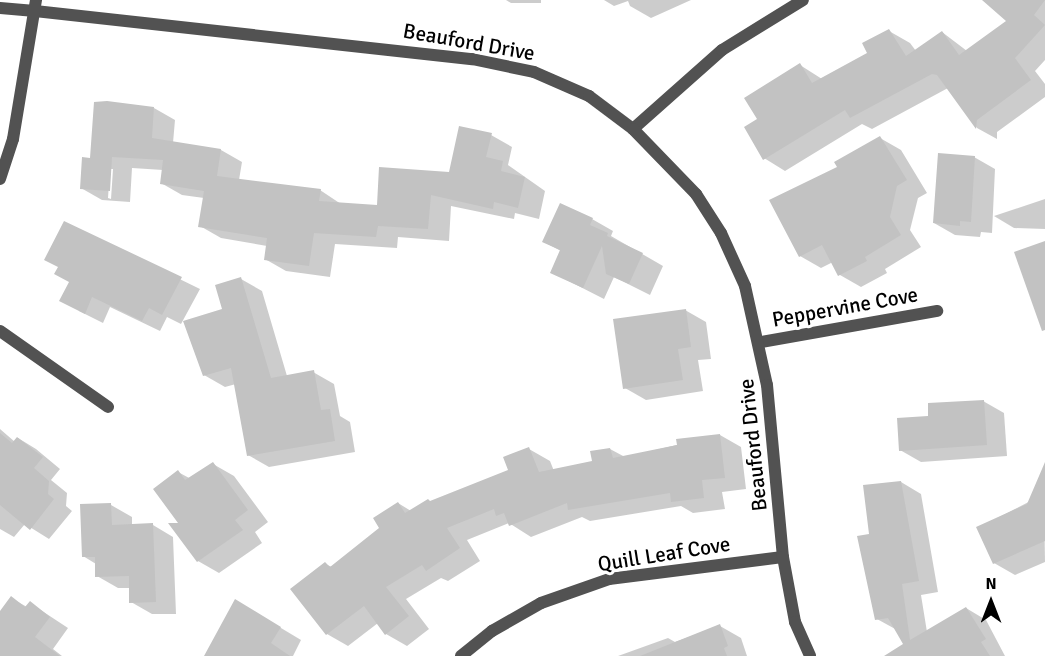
<!DOCTYPE html>
<style>
body{margin:0}
#map{position:relative;width:1045px;height:656px;overflow:hidden;background:#fff;font-family:Signika,sans-serif}
div>[style]{position:absolute}
.shadow>*{inset:0;background:#0003}
.building>*{inset:0;background:#c2c2c2}
.minor>*{height:12px;margin:-6px;padding:0 6px;transform-origin:6px;border-radius:6px;background:#525252}
.tertiary>*{height:12px;margin:-6px;padding:0 6px;transform-origin:6px;border-radius:6px;background:#525252}
span{translate:-50% -50%;white-space:nowrap;text-align:center;line-height:1.15;-webkit-text-stroke:6px #fff;paint-order:stroke}
.street-label{font-size:21px;color:#000}
.north{position:absolute;left:961px;top:572px;width:60px;height:60px;-webkit-text-stroke:4px #fff;paint-order:stroke;rotate:0deg;font-size:16px;font-weight:700;line-height:24px;text-align:center;color:#000}
.north::after{content:'';display:block;margin:auto;width:21px;height:27px;background:#000;clip-path:polygon(50% 0,100% 100%,50% 72%,0 100%)}
</style>
<div id="map">
<div class="shadow">
<div style="clip-path:polygon(506px 0,541px 0,541px 3px,511px 3px)"></div>
<div style="clip-path:polygon(604px 0,691px 0,651px 18px,630px 6px,628px 1px,614px 6px)"></div>
<div style="clip-path:polygon(984px 0,1045px 0,1045px 60px,1035px 71px,1045px 84px,1045px 97px,997px 132px,997px 139px,977px 128px,948px 88px,872px 129px,862px 124px,785px 171px,764px 158px,759px 120px,800px 65px,822px 79px,869px 53px,889px 31px,910px 43px,916px 51px,942px 32px,967px 51px,1008px 21px)"></div>
<div style="clip-path:polygon(evenodd,154px 108px,175px 120px,173px 143px,221px 150px,242px 162px,239px 180px,320px 190px,341px 204px,378px 207px,450px 173px,491px 135px,512px 147px,508px 165px,545px 191px,539px 219px,515px 213px,514px 219px,451px 206px,449px 241px,398px 237px,397px 248px,335px 244px,330px 277px,286px 271px,265px 259px,267px 246px,221px 238px,200px 226px,204px 198px,182px 195px,161px 183px,163px 170px,132px 168px,130px 202px,102px 200px,81px 188px,92px 159px,154px 108px,110px 169px,113px 169px,111px 199px,108px 198px,110px 169px)"></div>
<div style="clip-path:polygon(880px 138px,901px 150px,927px 193px,918px 198px,910px 230px,921px 247px,885px 269px,887px 273px,861px 287px,840px 275px,833px 262px,821px 268px,800px 256px,839px 168px)"></div>
<div style="clip-path:polygon(974px 157px,995px 169px,992px 233px,981px 232px,980px 237px,955px 235px,934px 223px)"></div>
<div style="clip-path:polygon(1045px 199px,1045px 229px,1014px 228px,994px 216px)"></div>
<div style="clip-path:polygon(592px 219px,613px 231px,611px 236px,663px 266px,650px 295px,614px 277px,604px 299px,551px 272px,561px 251px,544px 242px)"></div>
<div style="clip-path:polygon(65px 223px,200px 289px,181px 324px,167px 317px,160px 331px,110px 307px,103px 323px,79px 311px,70px 282px,59px 266px)"></div>
<div style="clip-path:polygon(241px 279px,262px 291px,287px 376px,313px 372px,334px 384px,340px 416px,350px 422px,355px 452px,269px 467px,248px 455px,236px 384px,225px 387px,204px 375px,224px 310px)"></div>
<div style="clip-path:polygon(685px 310px,706px 322px,711px 359px,698px 360px,703px 391px,646px 400px,625px 388px)"></div>
<div style="clip-path:polygon(983px 401px,1004px 413px,1007px 456px,921px 462px,900px 450px,930px 417px)"></div>
<div style="clip-path:polygon(0 429px,15px 442px,18px 438px,36px 449px,60px 469px,51px 480px,67px 493px,66px 506px,72px 511px,49px 539px,25px 524px,14px 537px,0 529px)"></div>
<div style="clip-path:polygon(720px 435px,741px 447px,746px 489px,722px 492px,725px 509px,693px 513px,681px 506px,590px 521px,582px 517px,531px 537px,509px 523px,467px 540px,480px 561px,448px 581px,441px 578px,406px 599px,429px 629px,407px 646px,386px 634px,378px 623px,348px 646px,327px 634px,292px 589px,325px 564px,332px 567px,381px 528px,398px 503px,411px 511px,510px 471px,529px 449px,550px 461px,554px 471px,594px 463px,610px 449px,625px 457px)"></div>
<div style="clip-path:polygon(213px 464px,234px 476px,268px 522px,255px 532px,262px 543px,219px 573px,198px 561px,178px 472px,191px 479px)"></div>
<div style="clip-path:polygon(901px 482px,921px 494px,938px 592px,921px 595px,927px 632px,966px 608px,986px 620px,1005px 656px,912px 656px,897px 630px,877px 619px,871px 535px)"></div>
<div style="clip-path:polygon(1044px 494px,1045px 562px,1015px 575px,994px 563px,978px 528px)"></div>
<div style="clip-path:polygon(111px 505px,132px 517px,132px 526px,153px 525px,173px 537px,176px 614px,152px 614px,131px 602px,131px 588px,118px 588px,97px 576px,96px 564px,83px 556px)"></div>
<div style="clip-path:polygon(11px 598px,27px 607px,30px 603px,68px 628px,53px 649px,62px 656px,0 656px,0 613px)"></div>
<div style="clip-path:polygon(256px 613px,301px 640px,293px 656px,206px 656px)"></div>
<div style="clip-path:polygon(720px 626px,741px 638px,747px 656px,618px 656px,668px 638px,675px 642px)"></div>
</div>
<div class="building">
<div style="clip-path:polygon(982px 0,1045px 0,1034px 15px,1045px 25px,1015px 58px,1031px 80px,977px 120px,976px 129px,937px 75px,932px 74px,850px 118px,845px 110px,763px 160px,744px 127px,757px 119px,744px 98px,800px 63px,812px 83px,867px 53px,862px 43px,889px 29px,906px 56px,942px 31px,959px 55px,1006px 21px)"></div>
<div style="clip-path:polygon(107px 101px,154px 107px,152px 138px,221px 149px,217px 176px,321px 189px,319px 201px,377px 205px,379px 167px,449px 172px,459px 126px,492px 133px,486px 157px,503px 161px,501px 171px,525px 177px,518px 208px,494px 202px,493px 209px,431px 195px,428px 229px,378px 226px,376px 237px,314px 233px,309px 266px,264px 260px,267px 238px,198px 227px,204px 191px,160px 184px,163px 160px,112px 157px,110px 191px,80px 189px,82px 157px,90px 158px,94px 102px)"></div>
<div style="clip-path:polygon(880px 136px,907px 180px,897px 186px,890px 217px,901px 235px,865px 257px,867px 261px,838px 276px,822px 245px,799px 257px,769px 200px,837px 167px,834px 162px)"></div>
<div style="clip-path:polygon(938px 153px,975px 156px,971px 222px,960px 221px,960px 226px,933px 223px)"></div>
<div style="clip-path:polygon(560px 203px,593px 218px,590px 225px,608px 233px,607px 236px,643px 253px,629px 284px,606px 274px,602px 246px,583px 288px,550px 273px,560px 250px,542px 242px)"></div>
<div style="clip-path:polygon(64px 221px,182px 277px,162px 315px,149px 308px,142px 321px,92px 297px,85px 314px,59px 301px,69px 282px,54px 274px,58px 267px,44px 260px)"></div>
<div style="clip-path:polygon(1045px 241px,1045px 330px,1042px 331px,1014px 252px)"></div>
<div style="clip-path:polygon(241px 277px,271px 378px,314px 370px,321px 410px,330px 409px,335px 441px,247px 456px,231px 368px,203px 376px,183px 321px,222px 309px,215px 285px)"></div>
<div style="clip-path:polygon(686px 309px,691px 347px,678px 349px,683px 380px,623px 389px,613px 319px)"></div>
<div style="clip-path:polygon(984px 400px,987px 445px,899px 451px,897px 418px,928px 416px,928px 403px)"></div>
<div style="clip-path:polygon(0 433px,12px 443px,17px 437px,43px 457px,34px 468px,49px 481px,48px 494px,54px 499px,30px 530px,0 505px)"></div>
<div style="clip-path:polygon(720px 434px,725px 478px,702px 480px,704px 498px,671px 502px,670px 493px,568px 510px,567px 503px,509px 526px,504px 513px,496px 516px,494px 509px,447px 528px,460px 548px,426px 571px,422px 565px,386px 587px,409px 616px,385px 635px,364px 606px,326px 635px,290px 589px,325px 562px,330px 567px,379px 528px,373px 518px,398px 502px,405px 513px,428px 499px,430px 501px,508px 470px,503px 457px,529px 447px,539px 472px,592px 461px,590px 451px,610px 448px,613px 458px,677px 445px,676px 439px)"></div>
<div style="clip-path:polygon(213px 462px,248px 510px,235px 520px,243px 530px,197px 562px,168px 523px,178px 523px,153px 489px,178px 470px,185px 480px)"></div>
<div style="clip-path:polygon(1045px 462px,1045px 541px,993px 564px,976px 527px,1027px 504px)"></div>
<div style="clip-path:polygon(901px 481px,919px 581px,902px 584px,910px 640px,966px 607px,986px 639px,981px 642px,990px 656px,884px 656px,903px 644px,888px 618px,875px 620px,857px 536px,869px 534px,863px 485px)"></div>
<div style="clip-path:polygon(111px 503px,112px 525px,153px 523px,156px 602px,129px 603px,129px 576px,95px 577px,95px 557px,82px 557px,80px 504px)"></div>
<div style="clip-path:polygon(11px 596px,25px 607px,30px 601px,50px 617px,35px 637px,60px 656px,0 656px,0 611px)"></div>
<div style="clip-path:polygon(235px 599px,281px 627px,271px 643px,290px 656px,204px 656px)"></div>
<div style="clip-path:polygon(720px 624px,728px 646px,724px 648px,727px 656px,640px 656px)"></div>
</div>
<div class="minor">
<div style="left:0;top:8px;width:35px;rotate:5deg"></div>
<div style="left:633px;top:129px;width:119px;rotate:-41.6deg"></div>
<div style="left:722px;top:50px;width:95px;rotate:-31.7deg"></div>
<div style="left:0;top:331px;width:132px;rotate:35.1deg"></div>
<div style="left:761px;top:342px;width:179px;rotate:-10deg"></div>
<div style="left:461px;top:656px;width:40px;rotate:-39deg"></div>
<div style="left:492px;top:631px;width:56px;rotate:-29.7deg"></div>
<div style="left:541px;top:603px;width:72px;rotate:-19.4deg"></div>
<div style="left:609px;top:579px;width:175px;rotate:-7.2deg"></div>
</div>
<div class="tertiary">
<div style="left:35px;top:11px;width:440px;rotate:6.3deg"></div>
<div style="left:472px;top:59px;width:63px;rotate:11.8deg"></div>
<div style="left:534px;top:72px;width:60px;rotate:23.6deg"></div>
<div style="left:589px;top:96px;width:55px;rotate:36.9deg"></div>
<div style="left:633px;top:129px;width:91px;rotate:45.9deg"></div>
<div style="left:696px;top:194px;width:46px;rotate:57.3deg"></div>
<div style="left:721px;top:233px;width:58px;rotate:65.6deg"></div>
<div style="left:745px;top:286px;width:101px;rotate:77.5deg"></div>
<div style="left:767px;top:385px;width:173px;rotate:84.7deg"></div>
<div style="left:783px;top:557px;width:66px;rotate:79.5deg"></div>
<div style="left:795px;top:622px;width:37px;rotate:66deg"></div>
<div style="left:0;top:179px;width:42px;rotate:-72deg"></div>
<div style="left:13px;top:139px;width:141px;rotate:-80.6deg"></div>
</div>
<div class="street-label">
<span style="left:469px;top:42px;rotate:10deg">Beauford Drive</span>
<span style="left:845px;top:307px;rotate:-10deg">Peppervine Cove</span>
<span style="left:753px;top:445px;rotate:-96deg">Beauford Drive</span>
<span style="left:664px;top:554px;rotate:-9deg">Quill Leaf Cove</span>
</div>
<div class="north">N</div>
</div>
